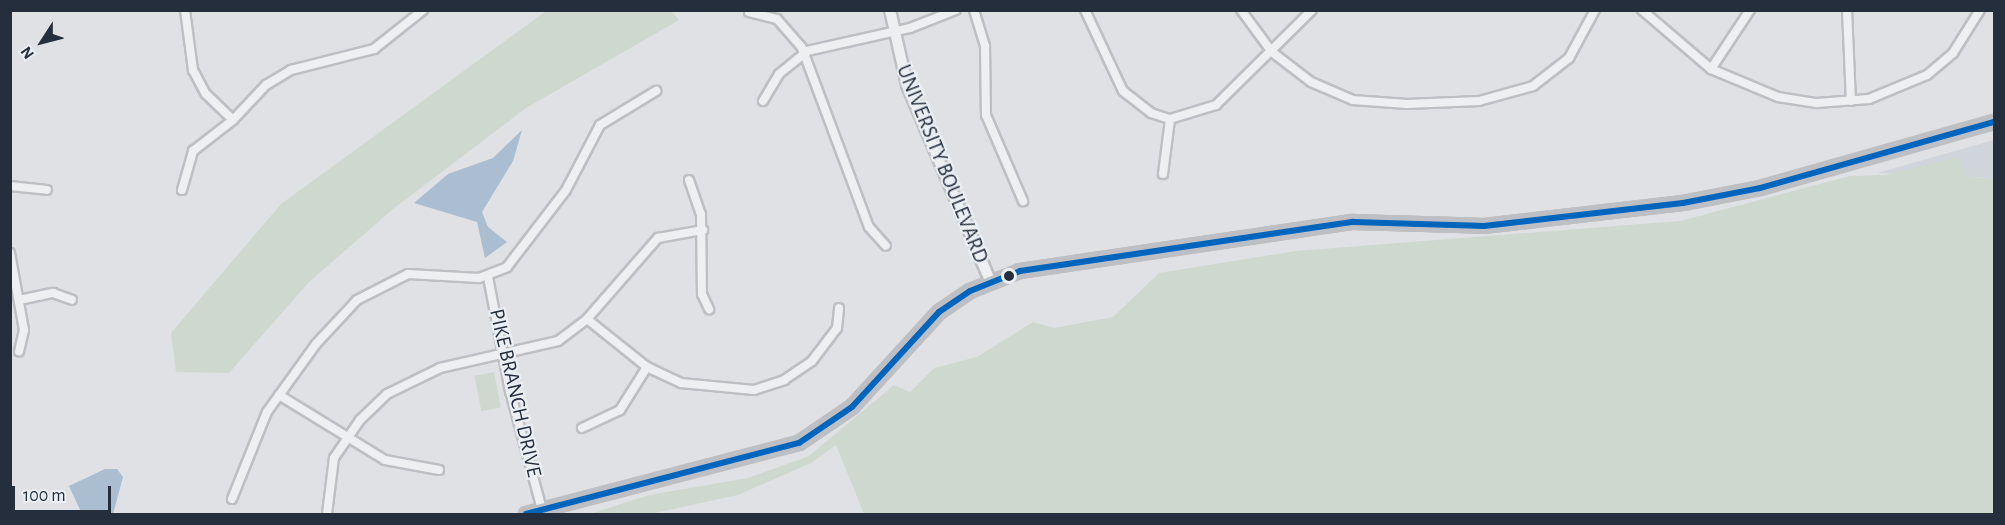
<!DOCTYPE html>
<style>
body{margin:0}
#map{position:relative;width:2005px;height:525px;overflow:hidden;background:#dfe1e4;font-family:"Alegreya Sans",sans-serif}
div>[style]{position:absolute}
.built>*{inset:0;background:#d0d4db}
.green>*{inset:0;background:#cfd8cf;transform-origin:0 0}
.water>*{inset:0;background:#abbdd1}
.roads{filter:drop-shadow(2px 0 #bdbfc2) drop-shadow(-2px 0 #bdbfc2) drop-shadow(0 2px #bdbfc2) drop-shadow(0 -2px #bdbfc2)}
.minor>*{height:8px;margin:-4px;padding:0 4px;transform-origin:4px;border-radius:4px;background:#eeeff1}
.tertiary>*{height:10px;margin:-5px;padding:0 5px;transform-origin:5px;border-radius:5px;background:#eeeff1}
.secondary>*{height:12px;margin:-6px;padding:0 6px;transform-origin:6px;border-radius:6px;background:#bdbfc4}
.bus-1>*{height:6px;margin:-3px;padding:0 3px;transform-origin:3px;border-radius:3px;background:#0065bd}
.dots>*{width:16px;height:16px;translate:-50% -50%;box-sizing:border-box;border:3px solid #ebeff4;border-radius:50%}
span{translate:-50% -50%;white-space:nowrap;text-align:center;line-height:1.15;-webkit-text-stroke:4.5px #ebeff4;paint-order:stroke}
.street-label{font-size:21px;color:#252e3d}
.frame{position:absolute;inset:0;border:12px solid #252e3d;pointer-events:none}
.north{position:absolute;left:12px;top:12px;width:60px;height:60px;-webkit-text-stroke:4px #ebeff4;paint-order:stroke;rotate:234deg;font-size:16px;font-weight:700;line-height:24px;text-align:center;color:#252e3d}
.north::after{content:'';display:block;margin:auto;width:21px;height:27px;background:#252e3d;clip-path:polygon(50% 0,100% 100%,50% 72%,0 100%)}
.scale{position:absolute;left:12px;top:486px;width:99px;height:27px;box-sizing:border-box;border:3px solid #252e3d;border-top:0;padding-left:8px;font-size:18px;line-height:21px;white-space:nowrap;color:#252e3d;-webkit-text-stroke:4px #ebeff4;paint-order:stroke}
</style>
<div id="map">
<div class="built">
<div style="clip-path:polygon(1994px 140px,1994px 178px,1877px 173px)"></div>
</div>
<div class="green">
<div style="clip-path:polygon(546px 11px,671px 11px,679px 20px,526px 108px,393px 209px,309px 282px,229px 373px,176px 372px,171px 333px,281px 204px)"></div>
<div style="clip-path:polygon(1959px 157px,1966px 177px,1994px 178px,1994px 514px,864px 514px,836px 445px,811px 463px,738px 495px,650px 514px,590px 514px,649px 495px,748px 478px,809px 456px,894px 385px,910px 392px,934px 368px,977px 357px,1033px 322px,1054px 328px,1113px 317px,1159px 273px,1296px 251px,1680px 221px,1850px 176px,1885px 175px)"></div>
<div style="left:494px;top:372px;width:36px;height:20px;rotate:79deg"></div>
</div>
<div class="water">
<div style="clip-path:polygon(522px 130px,513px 161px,482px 212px,488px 227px,507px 242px,485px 258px,477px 222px,414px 203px,448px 174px,493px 158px)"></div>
<div style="clip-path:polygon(105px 469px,117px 469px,123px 477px,113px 514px,82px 514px,69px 486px)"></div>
</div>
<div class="roads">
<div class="minor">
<div style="left:185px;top:10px;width:61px;rotate:82.4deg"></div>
<div style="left:193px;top:70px;width:27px;rotate:62deg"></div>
<div style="left:206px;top:94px;width:37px;rotate:44deg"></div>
<div style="left:974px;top:10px;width:38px;rotate:73deg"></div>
<div style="left:985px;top:46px;width:69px;rotate:89.2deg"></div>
<div style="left:986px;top:115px;width:94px;rotate:66.7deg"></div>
<div style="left:1085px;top:10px;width:89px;rotate:64.9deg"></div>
<div style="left:1123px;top:91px;width:36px;rotate:38deg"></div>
<div style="left:1151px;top:113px;width:20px;rotate:18deg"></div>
<div style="left:1170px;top:119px;width:48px;rotate:-16.9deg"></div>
<div style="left:1216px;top:105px;width:135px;rotate:-44.7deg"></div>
<div style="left:1241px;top:10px;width:52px;rotate:53.6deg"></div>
<div style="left:1272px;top:52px;width:49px;rotate:37.6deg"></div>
<div style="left:1311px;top:82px;width:46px;rotate:23.2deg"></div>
<div style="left:1353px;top:100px;width:54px;rotate:4.2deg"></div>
<div style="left:1407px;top:104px;width:72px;rotate:-2.4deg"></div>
<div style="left:1479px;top:101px;width:56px;rotate:-15.5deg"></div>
<div style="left:1533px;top:86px;width:46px;rotate:-37.9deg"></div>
<div style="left:1569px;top:58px;width:55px;rotate:-61.6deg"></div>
<div style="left:1642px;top:10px;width:91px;rotate:40.5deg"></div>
<div style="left:1711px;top:69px;width:73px;rotate:22.7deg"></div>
<div style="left:1778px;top:97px;width:39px;rotate:9deg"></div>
<div style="left:1817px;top:103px;width:52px;rotate:-4.4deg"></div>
<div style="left:1869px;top:99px;width:63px;rotate:-22.5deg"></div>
<div style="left:1927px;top:75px;width:34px;rotate:-40deg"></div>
<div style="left:1953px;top:53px;width:51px;rotate:-57.9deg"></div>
<div style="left:1847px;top:10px;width:91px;rotate:87.5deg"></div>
<div style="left:749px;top:12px;width:29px;rotate:14deg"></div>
<div style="left:777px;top:19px;width:38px;rotate:49deg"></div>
<div style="left:802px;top:48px;width:191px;rotate:69.5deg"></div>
<div style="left:869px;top:227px;width:25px;rotate:48deg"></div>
<div style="left:1711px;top:69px;width:71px;rotate:-56.5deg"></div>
<div style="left:763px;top:101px;width:31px;rotate:-59deg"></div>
<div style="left:779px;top:74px;width:36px;rotate:-39deg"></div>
<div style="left:807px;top:51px;width:106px;rotate:-12.6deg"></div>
<div style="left:910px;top:28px;width:49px;rotate:-21.4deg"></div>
<div style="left:1163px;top:174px;width:55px;rotate:-82.7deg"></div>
<div style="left:689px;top:180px;width:36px;rotate:71deg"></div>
<div style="left:701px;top:214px;width:80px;rotate:89.3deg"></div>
<div style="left:702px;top:294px;width:17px;rotate:65deg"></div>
<div style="left:10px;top:186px;width:37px;rotate:6deg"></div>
<div style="left:182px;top:190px;width:41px;rotate:-74.2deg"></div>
<div style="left:193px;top:151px;width:51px;rotate:-37.8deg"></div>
<div style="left:233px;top:120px;width:48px;rotate:-46.7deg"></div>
<div style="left:266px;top:85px;width:29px;rotate:-31deg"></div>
<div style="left:291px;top:70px;width:86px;rotate:-14.2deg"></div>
<div style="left:374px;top:49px;width:63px;rotate:-38.5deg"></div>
<div style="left:10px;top:253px;width:78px;rotate:79.7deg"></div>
<div style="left:24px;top:330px;width:22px;rotate:103deg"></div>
<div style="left:488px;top:277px;width:116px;rotate:79.1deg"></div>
<div style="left:510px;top:391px;width:126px;rotate:74.9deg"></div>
<div style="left:19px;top:300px;width:35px;rotate:-12deg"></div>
<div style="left:53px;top:293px;width:20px;rotate:20deg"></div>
<div style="left:587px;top:319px;width:77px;rotate:38.7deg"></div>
<div style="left:647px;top:367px;width:38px;rotate:25deg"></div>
<div style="left:681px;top:383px;width:73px;rotate:5.5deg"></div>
<div style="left:754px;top:390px;width:32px;rotate:-18deg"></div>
<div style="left:784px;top:380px;width:34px;rotate:-34deg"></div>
<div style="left:812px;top:361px;width:41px;rotate:-52.9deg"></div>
<div style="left:837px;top:328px;width:20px;rotate:-84deg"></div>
<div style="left:279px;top:395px;width:124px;rotate:31.5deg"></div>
<div style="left:385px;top:460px;width:55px;rotate:10.5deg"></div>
<div style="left:582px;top:428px;width:42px;rotate:-25.3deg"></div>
<div style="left:620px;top:410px;width:51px;rotate:-57.9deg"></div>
<div style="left:232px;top:499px;width:94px;rotate:-68.1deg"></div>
<div style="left:267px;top:412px;width:84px;rotate:-54.2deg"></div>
<div style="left:316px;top:344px;width:60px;rotate:-47deg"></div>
<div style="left:357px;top:300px;width:57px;rotate:-27deg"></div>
<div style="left:408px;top:274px;width:71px;rotate:3.2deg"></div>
<div style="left:479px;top:278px;width:30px;rotate:-21deg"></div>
<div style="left:507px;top:267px;width:97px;rotate:-52.5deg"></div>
<div style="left:566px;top:190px;width:73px;rotate:-62.4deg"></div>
<div style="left:600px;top:125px;width:66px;rotate:-31.3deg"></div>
<div style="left:327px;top:514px;width:56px;rotate:-82.9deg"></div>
<div style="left:334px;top:458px;width:46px;rotate:-55.6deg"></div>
<div style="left:360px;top:420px;width:37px;rotate:-44deg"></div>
<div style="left:387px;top:394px;width:59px;rotate:-26.1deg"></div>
<div style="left:440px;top:368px;width:121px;rotate:-12.9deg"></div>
<div style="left:558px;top:341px;width:36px;rotate:-37deg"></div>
<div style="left:587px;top:319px;width:108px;rotate:-48.8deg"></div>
<div style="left:658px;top:238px;width:46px;rotate:-10.1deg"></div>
</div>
<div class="tertiary">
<div style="left:890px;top:10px;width:77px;rotate:77.2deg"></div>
<div style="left:907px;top:85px;width:213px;rotate:67deg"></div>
</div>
<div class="secondary">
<div style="left:526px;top:514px;width:282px;rotate:-14.6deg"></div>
<div style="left:799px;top:443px;width:64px;rotate:-34.2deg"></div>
<div style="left:852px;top:407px;width:129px;rotate:-47.5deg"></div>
<div style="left:939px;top:312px;width:37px;rotate:-34deg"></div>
<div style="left:970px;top:291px;width:54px;rotate:-21.8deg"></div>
<div style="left:1020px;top:271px;width:337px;rotate:-8.4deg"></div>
<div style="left:1353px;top:222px;width:131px;rotate:1.7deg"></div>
<div style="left:1484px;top:226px;width:200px;rotate:-6.6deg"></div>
<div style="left:1683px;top:203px;width:78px;rotate:-11deg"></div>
<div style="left:1760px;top:188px;width:243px;rotate:-15.8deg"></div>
</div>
</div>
<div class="bus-1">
<div style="left:526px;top:514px;width:282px;rotate:-14.6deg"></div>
<div style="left:799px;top:443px;width:64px;rotate:-34.2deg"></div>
<div style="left:852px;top:407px;width:129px;rotate:-47.5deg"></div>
<div style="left:939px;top:312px;width:37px;rotate:-34deg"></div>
<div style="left:970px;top:291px;width:54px;rotate:-21.8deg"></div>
<div style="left:1020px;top:271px;width:337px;rotate:-8.4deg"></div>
<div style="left:1353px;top:222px;width:131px;rotate:1.7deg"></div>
<div style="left:1484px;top:226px;width:200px;rotate:-6.6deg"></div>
<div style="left:1683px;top:203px;width:78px;rotate:-11deg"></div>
<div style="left:1760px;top:188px;width:243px;rotate:-15.8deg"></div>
</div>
<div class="dots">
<div style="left:1009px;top:276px;background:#252e3d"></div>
</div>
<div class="street-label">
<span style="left:942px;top:164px;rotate:68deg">UNIVERSITY BOULEVARD</span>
<span style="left:515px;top:393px;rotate:77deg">PIKE BRANCH DRIVE</span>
</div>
<div class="frame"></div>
<div class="north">N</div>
<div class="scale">100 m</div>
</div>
